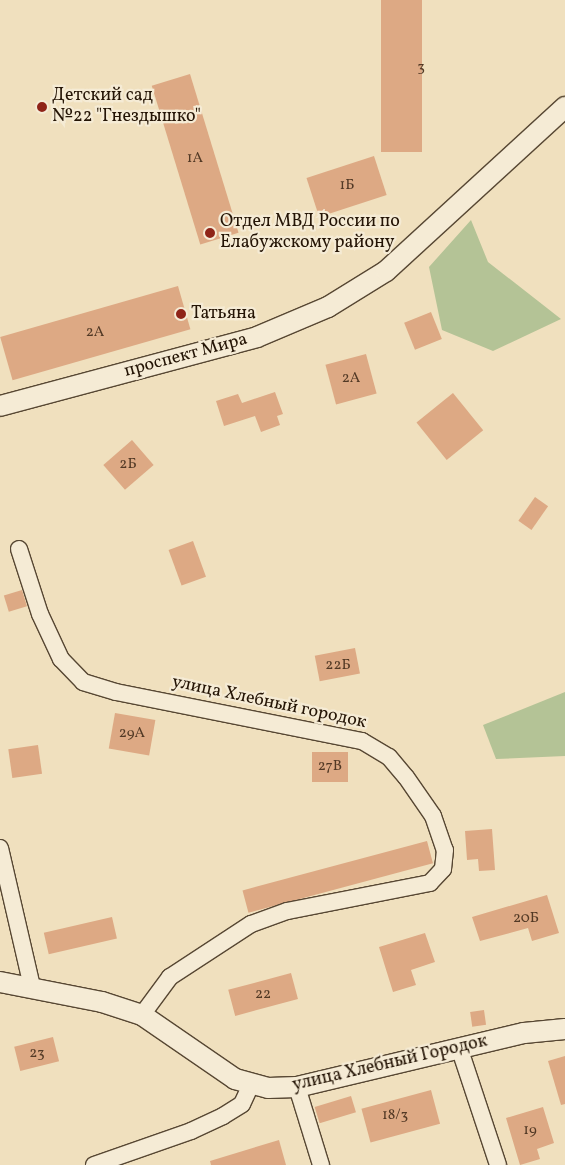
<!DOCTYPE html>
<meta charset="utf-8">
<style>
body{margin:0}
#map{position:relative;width:565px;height:1165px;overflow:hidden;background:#f0e0be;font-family:Vollkorn,serif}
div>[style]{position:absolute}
.green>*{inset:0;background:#b4c396}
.building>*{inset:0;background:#dda984;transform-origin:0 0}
.roads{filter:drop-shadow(1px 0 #574733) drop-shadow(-1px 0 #574733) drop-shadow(0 1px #574733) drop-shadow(0 -1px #574733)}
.minor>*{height:16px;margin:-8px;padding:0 8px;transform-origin:8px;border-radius:8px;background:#f5ebd5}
.tertiary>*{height:20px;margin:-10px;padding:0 10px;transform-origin:10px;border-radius:10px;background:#f5ebd5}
.dots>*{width:14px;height:14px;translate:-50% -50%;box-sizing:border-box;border:2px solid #f5ebd5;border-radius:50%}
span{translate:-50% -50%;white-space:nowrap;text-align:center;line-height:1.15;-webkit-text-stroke:4.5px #f5ebd5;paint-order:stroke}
.number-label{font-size:15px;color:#523925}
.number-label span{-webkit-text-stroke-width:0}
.poi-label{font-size:18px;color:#241405}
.left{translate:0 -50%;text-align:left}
.street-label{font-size:18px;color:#241405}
</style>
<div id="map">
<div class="green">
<div style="clip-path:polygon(471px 220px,488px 262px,561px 319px,493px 351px,442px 330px,429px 267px)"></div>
<div style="clip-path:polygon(565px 692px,565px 756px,496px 759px,483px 725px)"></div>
</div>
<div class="building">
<div style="left:381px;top:0;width:41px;height:152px"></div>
<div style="left:190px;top:74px;width:166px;height:40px;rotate:73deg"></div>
<div style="left:374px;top:156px;width:41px;height:71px;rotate:72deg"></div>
<div style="left:178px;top:286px;width:45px;height:185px;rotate:74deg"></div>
<div style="left:431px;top:312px;width:29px;height:29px;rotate:68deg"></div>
<div style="left:366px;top:354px;width:41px;height:42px;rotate:75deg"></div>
<div style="clip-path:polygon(275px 392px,283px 414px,277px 416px,280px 425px,261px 432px,255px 416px,224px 426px,216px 401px,238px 394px,242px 403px)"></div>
<div style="left:453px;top:393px;width:48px;height:47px;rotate:51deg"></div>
<div style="left:132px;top:440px;width:33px;height:38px;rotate:49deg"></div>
<div style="left:535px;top:497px;width:16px;height:29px;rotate:35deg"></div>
<div style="left:193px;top:541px;width:38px;height:26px;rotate:70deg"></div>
<div style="left:22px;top:590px;width:17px;height:19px;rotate:73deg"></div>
<div style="left:355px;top:648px;width:26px;height:41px;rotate:79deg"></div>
<div style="left:115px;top:713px;width:41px;height:36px;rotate:10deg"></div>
<div style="left:38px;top:745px;width:29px;height:30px;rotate:82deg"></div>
<div style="left:312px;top:752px;width:36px;height:30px"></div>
<div style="clip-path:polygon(492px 829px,495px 870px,479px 871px,478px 859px,467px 860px,465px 831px)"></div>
<div style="left:427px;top:841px;width:23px;height:191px;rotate:75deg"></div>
<div style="clip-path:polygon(547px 895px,559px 933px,532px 941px,528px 928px,480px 941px,472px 917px)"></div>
<div style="left:112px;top:917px;width:22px;height:70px;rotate:77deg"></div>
<div style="clip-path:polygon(425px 933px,435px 962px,411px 970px,416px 985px,393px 992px,379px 947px)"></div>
<div style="left:291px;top:973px;width:27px;height:65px;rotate:75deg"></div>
<div style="left:484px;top:1010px;width:15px;height:14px;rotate:82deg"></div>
<div style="left:53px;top:1037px;width:25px;height:40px;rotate:76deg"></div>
<div style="clip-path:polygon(565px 1056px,565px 1104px,561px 1105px,548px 1061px)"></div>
<div style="left:431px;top:1090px;width:35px;height:72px;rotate:75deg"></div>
<div style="left:351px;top:1096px;width:17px;height:38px;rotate:73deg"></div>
<div style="clip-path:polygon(543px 1107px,554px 1143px,537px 1149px,540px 1159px,520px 1165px,506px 1118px)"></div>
<div style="clip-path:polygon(279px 1140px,286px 1165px,211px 1165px,210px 1161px)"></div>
</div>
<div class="roads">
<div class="minor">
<div style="left:19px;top:549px;width:68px;rotate:72.1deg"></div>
<div style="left:40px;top:614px;width:50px;rotate:65deg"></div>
<div style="left:61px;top:659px;width:32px;rotate:46deg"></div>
<div style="left:83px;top:682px;width:34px;rotate:17deg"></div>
<div style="left:116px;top:692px;width:251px;rotate:11.3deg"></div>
<div style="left:362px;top:741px;width:31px;rotate:31deg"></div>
<div style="left:389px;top:757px;width:26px;rotate:50deg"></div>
<div style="left:406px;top:777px;width:47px;rotate:55.3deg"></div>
<div style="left:433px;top:816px;width:36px;rotate:71deg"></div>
<div style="left:445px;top:850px;width:19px;rotate:96deg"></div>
<div style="left:443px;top:869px;width:19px;rotate:133deg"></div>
<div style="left:430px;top:883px;width:146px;rotate:168.9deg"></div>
<div style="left:287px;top:911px;width:38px;rotate:160deg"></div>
<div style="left:251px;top:924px;width:97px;rotate:146.8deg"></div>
<div style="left:170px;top:977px;width:47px;rotate:126.4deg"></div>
<div style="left:0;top:848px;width:143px;rotate:77deg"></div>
<div style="left:459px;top:1047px;width:124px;rotate:71.7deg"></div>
<div style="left:297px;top:1087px;width:82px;rotate:72.9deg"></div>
<div style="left:94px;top:1165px;width:103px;rotate:-19.3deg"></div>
<div style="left:191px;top:1131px;width:35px;rotate:-25deg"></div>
<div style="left:223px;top:1116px;width:22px;rotate:-32deg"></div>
<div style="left:242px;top:1104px;width:21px;rotate:-65deg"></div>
</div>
<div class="tertiary">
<div style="left:0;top:406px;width:266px;rotate:-15deg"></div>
<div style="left:257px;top:337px;width:77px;rotate:-22.9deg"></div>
<div style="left:328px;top:307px;width:68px;rotate:-31.8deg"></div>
<div style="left:386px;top:271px;width:243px;rotate:-42.5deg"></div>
<div style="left:0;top:982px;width:104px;rotate:11.1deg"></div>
<div style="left:102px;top:1002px;width:42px;rotate:18deg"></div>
<div style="left:142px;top:1015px;width:113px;rotate:34.5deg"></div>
<div style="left:235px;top:1079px;width:34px;rotate:15deg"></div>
<div style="left:268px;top:1088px;width:29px;rotate:-2deg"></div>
<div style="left:297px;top:1087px;width:233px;rotate:-13.4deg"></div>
<div style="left:524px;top:1033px;width:41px;rotate:-5.6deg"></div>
</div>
</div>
<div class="dots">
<div style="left:42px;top:107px;background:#8f2418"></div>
<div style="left:210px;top:233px;background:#8f2418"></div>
<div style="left:181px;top:314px;background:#8f2418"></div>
</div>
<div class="number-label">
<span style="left:421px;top:68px">3</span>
<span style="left:195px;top:159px">1А</span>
<span style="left:347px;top:186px">1Б</span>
<span style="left:95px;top:333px">2А</span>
<span style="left:351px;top:379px">2А</span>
<span style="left:128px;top:465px">2Б</span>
<span style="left:338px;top:666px">22Б</span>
<span style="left:132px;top:734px">29А</span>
<span style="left:330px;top:767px">27В</span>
<span style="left:526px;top:919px">20Б</span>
<span style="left:263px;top:995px">22</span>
<span style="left:37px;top:1054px">23</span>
<span style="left:395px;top:1116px">18/3</span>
<span style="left:530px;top:1131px">19</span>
</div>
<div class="poi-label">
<span class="left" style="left:52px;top:107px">Детский сад<br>№22 "Гнездышко"</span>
<span class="left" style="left:220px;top:233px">Отдел МВД России по<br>Елабужскому району</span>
<span class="left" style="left:191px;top:314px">Татьяна</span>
</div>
<div class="street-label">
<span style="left:186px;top:356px;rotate:-15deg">проспект Мира</span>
<span style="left:269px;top:703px;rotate:12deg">улица Хлебный городок</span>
<span style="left:390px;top:1064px;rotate:-13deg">улица Хлебный Городок</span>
</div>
</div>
